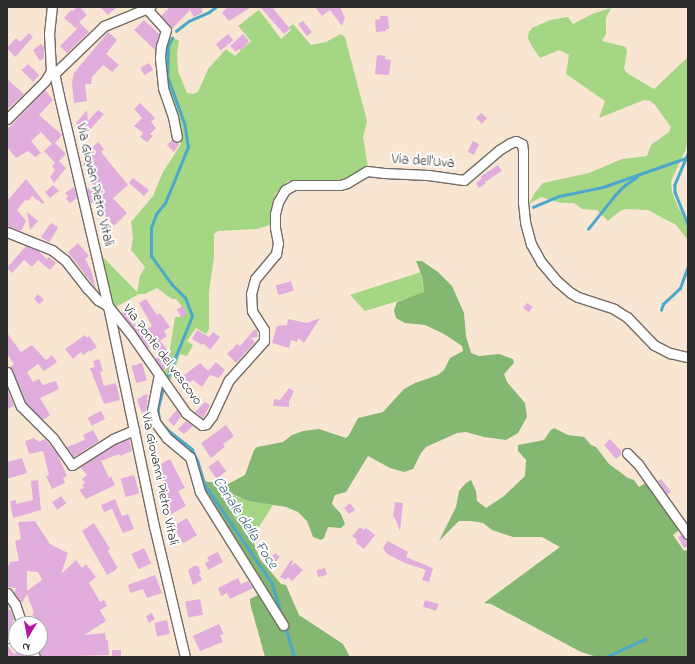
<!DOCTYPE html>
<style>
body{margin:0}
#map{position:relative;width:695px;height:664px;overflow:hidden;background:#f8e6d2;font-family:"Indie Flower",sans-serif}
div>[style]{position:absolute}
.green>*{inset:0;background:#a5d684}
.forest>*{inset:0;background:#84b772}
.stream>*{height:2.5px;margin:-1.25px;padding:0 1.25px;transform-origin:1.25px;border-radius:1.25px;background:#4ba8ca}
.building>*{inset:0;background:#e0addd;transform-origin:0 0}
.roads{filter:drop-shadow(1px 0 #736c65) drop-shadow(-1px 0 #736c65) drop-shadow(0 1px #736c65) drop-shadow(0 -1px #736c65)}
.minor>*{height:9px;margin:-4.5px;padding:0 4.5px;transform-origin:4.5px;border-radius:4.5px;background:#fff}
span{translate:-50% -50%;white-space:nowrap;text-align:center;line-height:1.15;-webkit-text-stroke:4px #fff;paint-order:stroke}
.street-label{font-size:14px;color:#2b2b2b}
.water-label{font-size:15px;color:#396373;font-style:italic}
.frame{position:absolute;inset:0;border:8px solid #2b2b2b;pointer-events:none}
.north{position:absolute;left:8px;top:616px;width:40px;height:40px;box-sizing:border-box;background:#fff;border:1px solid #aaa;border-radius:50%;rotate:190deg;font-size:11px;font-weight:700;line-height:16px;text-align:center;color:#2b2b2b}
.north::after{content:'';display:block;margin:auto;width:14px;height:18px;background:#b5179e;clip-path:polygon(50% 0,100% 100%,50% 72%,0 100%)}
</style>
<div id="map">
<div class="green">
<div style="clip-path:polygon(611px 8px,606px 18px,606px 34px,602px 41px,626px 47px,627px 52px,624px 69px,627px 73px,654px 89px,688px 57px,688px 134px,686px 149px,671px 181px,672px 192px,678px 207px,688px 223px,688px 240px,676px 225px,648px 210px,626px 209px,620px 211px,608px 221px,597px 210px,582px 209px,574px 203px,561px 203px,541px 197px,529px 204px,534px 194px,543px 183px,589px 173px,622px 159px,647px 156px,651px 145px,669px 132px,671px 127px,655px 105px,650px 101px,644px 100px,599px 118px,605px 101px,566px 74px,569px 55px,559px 50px,540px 58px,530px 43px,528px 38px,529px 32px,532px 28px,550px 20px,568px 17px,573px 24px,592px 14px)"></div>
<div style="clip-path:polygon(259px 10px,281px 39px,291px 30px,289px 27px,293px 24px,311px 45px,326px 42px,341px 34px,345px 37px,366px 117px,367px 122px,363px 137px,368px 167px,342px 180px,288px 181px,276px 193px,270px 213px,270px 225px,257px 229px,218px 231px,214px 234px,214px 257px,209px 292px,209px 329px,206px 334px,196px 328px,187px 341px,193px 345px,187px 356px,180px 354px,170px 382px,168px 382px,163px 374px,167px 367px,175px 317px,180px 317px,186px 312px,176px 299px,172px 299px,157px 288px,145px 294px,139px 294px,114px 308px,102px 256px,137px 292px,140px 276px,145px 267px,131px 250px,133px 238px,131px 222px,153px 196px,163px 172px,181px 144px,164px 82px,161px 59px,168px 35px,179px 41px,177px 53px,178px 71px,187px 93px,193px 94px,198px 92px,208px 69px,226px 49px,235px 56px,251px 41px,238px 26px)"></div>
<div style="clip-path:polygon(421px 272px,424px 292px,421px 294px,365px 311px,350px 295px)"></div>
<div style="clip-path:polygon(227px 492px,237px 497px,273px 505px,252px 538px,235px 519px,229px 507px)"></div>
</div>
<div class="forest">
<div style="clip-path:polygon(416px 261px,422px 261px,438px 272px,452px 286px,464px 313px,466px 336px,471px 353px,479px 356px,499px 354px,513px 359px,514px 363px,504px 374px,507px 382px,525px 403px,527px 417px,518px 433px,506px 440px,484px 437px,466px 432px,457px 433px,426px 447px,421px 453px,413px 469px,404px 472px,390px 468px,368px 456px,346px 492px,335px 495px,333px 500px,332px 504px,341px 514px,345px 524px,341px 528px,328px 527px,324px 538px,321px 540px,313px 537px,307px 521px,298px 512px,286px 507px,249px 501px,227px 492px,229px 507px,235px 519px,251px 536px,260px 559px,281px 584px,286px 585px,299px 615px,343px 644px,350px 657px,265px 657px,250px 603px,250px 599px,266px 591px,262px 581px,259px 581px,251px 563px,205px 492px,200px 481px,228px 484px,245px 475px,254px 450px,257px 447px,283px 442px,292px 435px,303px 431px,319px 429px,346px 438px,349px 435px,358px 418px,383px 412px,404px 389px,415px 383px,438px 375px,444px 370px,450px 358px,463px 351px,462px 346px,444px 334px,425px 325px,405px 323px,396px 318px,394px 310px,397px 302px,424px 292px,422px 276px)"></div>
<div style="clip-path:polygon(554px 428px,568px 435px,584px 437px,591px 445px,596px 447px,609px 464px,628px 478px,634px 480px,639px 487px,647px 482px,681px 528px,673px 535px,684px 551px,686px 550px,688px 553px,688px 657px,597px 657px,581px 652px,491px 604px,484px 603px,560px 547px,542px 537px,513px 537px,492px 530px,483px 523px,471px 521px,459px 521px,439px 541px,456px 507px,459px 491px,466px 483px,471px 480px,476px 491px,477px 501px,486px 508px,504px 496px,525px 476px,526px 460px,518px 451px,518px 445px,544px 440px,550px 431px)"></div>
</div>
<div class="stream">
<div style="left:176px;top:31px;width:16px;rotate:-38deg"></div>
<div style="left:189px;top:21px;width:22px;rotate:-24deg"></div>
<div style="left:209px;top:12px;width:9px;rotate:-36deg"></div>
<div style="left:688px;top:154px;width:34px;rotate:113deg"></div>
<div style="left:675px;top:185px;width:7px;rotate:90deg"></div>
<div style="left:675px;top:192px;width:35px;rotate:68deg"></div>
<div style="left:533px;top:207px;width:28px;rotate:-23deg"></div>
<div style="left:559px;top:196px;width:45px;rotate:-11.6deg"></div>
<div style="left:603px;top:187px;width:88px;rotate:-19.3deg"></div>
<div style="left:588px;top:229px;width:43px;rotate:-51.5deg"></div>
<div style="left:615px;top:195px;width:14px;rotate:-45deg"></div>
<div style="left:625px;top:185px;width:14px;rotate:-34deg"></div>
<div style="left:661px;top:310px;width:6px;rotate:-72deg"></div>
<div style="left:663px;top:304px;width:23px;rotate:-43deg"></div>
<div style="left:680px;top:288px;width:23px;rotate:-70deg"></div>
<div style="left:166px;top:380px;width:69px;rotate:-67.9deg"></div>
<div style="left:192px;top:316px;width:19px;rotate:-111deg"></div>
<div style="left:185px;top:298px;width:18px;rotate:-135deg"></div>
<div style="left:172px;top:285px;width:36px;rotate:-126deg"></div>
<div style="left:151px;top:256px;width:28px;rotate:-90deg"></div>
<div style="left:151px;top:228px;width:15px;rotate:-70deg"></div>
<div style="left:156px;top:214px;width:14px;rotate:-51deg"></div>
<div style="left:165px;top:203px;width:61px;rotate:-67.7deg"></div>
<div style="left:188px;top:147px;width:24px;rotate:-99deg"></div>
<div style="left:184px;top:123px;width:50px;rotate:-109.9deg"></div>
<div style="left:167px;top:76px;width:30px;rotate:-88deg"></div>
<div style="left:168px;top:46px;width:9px;rotate:-63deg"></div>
<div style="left:164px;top:386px;width:25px;rotate:104deg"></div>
<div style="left:158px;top:410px;width:11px;rotate:80deg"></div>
<div style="left:160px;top:421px;width:12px;rotate:48deg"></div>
<div style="left:168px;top:430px;width:31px;rotate:38deg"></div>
<div style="left:192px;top:449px;width:14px;rotate:65deg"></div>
<div style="left:198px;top:462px;width:24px;rotate:73deg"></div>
<div style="left:205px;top:485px;width:119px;rotate:55.6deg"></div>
<div style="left:272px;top:583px;width:37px;rotate:73deg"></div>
<div style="left:285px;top:625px;width:34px;rotate:73deg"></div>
<div style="left:608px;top:656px;width:41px;rotate:-24.7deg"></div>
</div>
<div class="building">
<div style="clip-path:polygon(77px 7px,80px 7px,87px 15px,79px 22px,89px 32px,67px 53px,60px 46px,77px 29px,64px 18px,71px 10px,73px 11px)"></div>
<div style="clip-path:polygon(100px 7px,117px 7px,108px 15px)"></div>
<div style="clip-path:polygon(170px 7px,204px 7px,201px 10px,203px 12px,194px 17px,190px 10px,172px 29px,161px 16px)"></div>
<div style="clip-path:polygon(228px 7px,251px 7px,229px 21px,222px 13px)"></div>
<div style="clip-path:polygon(260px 7px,272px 7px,290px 29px,284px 34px)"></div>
<div style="clip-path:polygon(315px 7px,340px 7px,345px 18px,342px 26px,330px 10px,322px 16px)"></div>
<div style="clip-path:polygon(380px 16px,388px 16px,389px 29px,386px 29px,386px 31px,376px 32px,375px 20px,380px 19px)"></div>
<div style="clip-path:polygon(144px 20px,159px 34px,155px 50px,134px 30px)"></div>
<div style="clip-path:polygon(303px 21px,312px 32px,307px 36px,298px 24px)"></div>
<div style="clip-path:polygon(108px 32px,117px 40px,106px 54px,119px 65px,112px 72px,103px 65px,92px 77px,91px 84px,85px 84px,87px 101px,74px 103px,72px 82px,74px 73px)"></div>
<div style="clip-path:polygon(29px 33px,33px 37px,15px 57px,7px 48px,16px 38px,20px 42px)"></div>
<div style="left:228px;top:34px;width:8px;height:16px;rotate:50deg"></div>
<div style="clip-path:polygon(243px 34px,249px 41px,241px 51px,239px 49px,236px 52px,230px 46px)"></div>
<div style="clip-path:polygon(41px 44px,44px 47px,44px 58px,40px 61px,33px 50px)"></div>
<div style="clip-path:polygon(377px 55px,385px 56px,385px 59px,391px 60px,389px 75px,375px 74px)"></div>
<div style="left:149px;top:63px;width:8px;height:10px;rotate:60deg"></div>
<div style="left:28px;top:64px;width:16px;height:9px;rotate:45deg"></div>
<div style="clip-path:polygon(7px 79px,24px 94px,7px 110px)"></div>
<div style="clip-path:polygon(45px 90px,53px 100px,39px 115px,62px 135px,55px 143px,66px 154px,59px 161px,66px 168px,54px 183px,50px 177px,55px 170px,52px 166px,55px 163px,44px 151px,52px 144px,41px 132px,31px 141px,41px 153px,35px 157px,28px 151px,16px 158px,7px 147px,7px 130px)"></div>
<div style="clip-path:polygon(140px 103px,155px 118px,151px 122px,156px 128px,150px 134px,153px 136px,147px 142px,140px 137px,143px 133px,134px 126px,142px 118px,134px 109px)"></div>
<div style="clip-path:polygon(87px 110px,88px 121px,98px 110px,104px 114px,89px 131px,89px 136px,87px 133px,84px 136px,79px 131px,82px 129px,76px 123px)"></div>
<div style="clip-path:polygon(481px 113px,487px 118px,482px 124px,476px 118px)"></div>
<div style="clip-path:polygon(172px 140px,179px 144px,174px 152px,167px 145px)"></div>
<div style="left:473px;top:141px;width:7px;height:12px;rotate:27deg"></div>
<div style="clip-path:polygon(98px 142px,104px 149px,101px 152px,128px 185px,113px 198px,127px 213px,114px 226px,92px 201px,92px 204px,90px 202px,87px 189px,94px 185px,87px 178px,92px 174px,83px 164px,87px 161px,83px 156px)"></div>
<div style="left:498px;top:165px;width:7px;height:21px;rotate:56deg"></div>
<div style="clip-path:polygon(133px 178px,149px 190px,144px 196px,129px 183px)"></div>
<div style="clip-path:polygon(482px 178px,486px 183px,479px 188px,476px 183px)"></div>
<div style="clip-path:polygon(26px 179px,44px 202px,43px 204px,32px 196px,28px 201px,25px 200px,17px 210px,26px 221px,21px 231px,7px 226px,7px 201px)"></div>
<div style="clip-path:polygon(53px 185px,59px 191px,50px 198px,45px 192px)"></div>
<div style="clip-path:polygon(74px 187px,77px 198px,70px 203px,66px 199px,68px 196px,65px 193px)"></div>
<div style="clip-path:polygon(27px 212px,38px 221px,30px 230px)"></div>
<div style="clip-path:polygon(51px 223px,58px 227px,57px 230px,49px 242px,41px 237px)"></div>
<div style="clip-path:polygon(78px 243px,89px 256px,85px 259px,91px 270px,96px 289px,68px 252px)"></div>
<div style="clip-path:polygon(26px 246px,38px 251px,47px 259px,49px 257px,56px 263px,50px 270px,38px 260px,32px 267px,24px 260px,12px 273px,7px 268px)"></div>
<div style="left:291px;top:281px;width:10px;height:16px;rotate:73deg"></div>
<div style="clip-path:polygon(38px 294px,44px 300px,39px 304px,34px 299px)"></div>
<div style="clip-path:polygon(146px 299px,157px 315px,160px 313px,170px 327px,164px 331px,167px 336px,160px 341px,171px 354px,164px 371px,155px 359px,162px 355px,154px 344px,148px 348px,122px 313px,126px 311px,132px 321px,142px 332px,152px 326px,139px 303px)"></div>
<div style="clip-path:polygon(527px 303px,533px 307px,529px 312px,523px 308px)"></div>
<div style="left:183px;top:306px;width:9px;height:7px;rotate:63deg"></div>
<div style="clip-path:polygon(320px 318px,304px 343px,298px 338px,297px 342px,291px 340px,289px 348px,272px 343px,277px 326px,287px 325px,288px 319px,307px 323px)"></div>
<div style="clip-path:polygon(197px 330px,209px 337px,213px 332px,220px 337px,210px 350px,203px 343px,202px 345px,192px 339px)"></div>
<div style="clip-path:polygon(254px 330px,257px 330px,258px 337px,251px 338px,255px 342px,236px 363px,227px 354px,237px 344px,240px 346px)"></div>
<div style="clip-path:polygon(7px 333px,21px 352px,32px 345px,46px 360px,52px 355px,57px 362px,44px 371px,38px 364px,27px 372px,33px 382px,39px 379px,43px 385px,56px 381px,59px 389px,40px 398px,50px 415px,43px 420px,26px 403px,10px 367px,14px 364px,7px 354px)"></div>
<div style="clip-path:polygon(85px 335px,87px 338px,89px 336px,97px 347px,90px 352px,90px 350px,83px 355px,81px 352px,73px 359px,65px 349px)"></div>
<div style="clip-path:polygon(99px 359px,103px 371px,100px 372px,104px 386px,116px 383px,120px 400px,104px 404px,90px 368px,95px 367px,93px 361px)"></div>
<div style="clip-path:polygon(216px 362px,225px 370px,219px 378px,210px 375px,202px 387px,193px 380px,184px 387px,178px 380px,200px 363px,208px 371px)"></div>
<div style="left:142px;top:363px;width:18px;height:11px;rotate:74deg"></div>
<div style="clip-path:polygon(7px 388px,14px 406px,7px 409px)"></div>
<div style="clip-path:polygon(289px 388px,294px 391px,289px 401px,289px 407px,273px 406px,274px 399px,280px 400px)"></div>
<div style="clip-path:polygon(148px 394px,146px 411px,142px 413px,137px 399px,142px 397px,141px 396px)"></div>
<div style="clip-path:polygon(205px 402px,210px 405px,203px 418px,195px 412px)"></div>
<div style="clip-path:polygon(177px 410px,181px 416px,174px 426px,168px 420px)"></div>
<div style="left:101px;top:411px;width:9px;height:15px;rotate:63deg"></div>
<div style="clip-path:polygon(186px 421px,193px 426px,184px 434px,178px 429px)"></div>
<div style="clip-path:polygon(226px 425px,234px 436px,223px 444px,225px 447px,211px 458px,201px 443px)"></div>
<div style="clip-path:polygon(93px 430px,99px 441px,74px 457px,67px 447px,85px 440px,83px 435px)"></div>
<div style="clip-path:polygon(34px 438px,39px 442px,45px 439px,58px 455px,67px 476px,63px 478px,65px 483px,52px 489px,46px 476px,49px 475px,43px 451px,29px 454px,25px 441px)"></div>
<div style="clip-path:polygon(129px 439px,132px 451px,120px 456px,119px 454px,101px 461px,109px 478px,111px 476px,115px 485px,86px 499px,79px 490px,84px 488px,82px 485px,85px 483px,82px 479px,87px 475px,80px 467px,116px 444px)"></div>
<div style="clip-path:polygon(610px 439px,621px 451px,621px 455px,616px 459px,604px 445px)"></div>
<div style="clip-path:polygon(22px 458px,27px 473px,7px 479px,7px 462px)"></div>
<div style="clip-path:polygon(170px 459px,185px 488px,178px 491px,186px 506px,168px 516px,164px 508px,167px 507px,161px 496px,168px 492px,156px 467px)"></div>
<div style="left:218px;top:460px;width:14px;height:12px;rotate:54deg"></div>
<div style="left:134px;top:475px;width:19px;height:14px;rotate:74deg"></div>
<div style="clip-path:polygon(661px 479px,671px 492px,667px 495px,658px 481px)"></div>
<div style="clip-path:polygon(38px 480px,41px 510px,13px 518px,10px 501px,16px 500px,16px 504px,33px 500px,31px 481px)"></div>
<div style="left:61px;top:496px;width:9px;height:11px;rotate:54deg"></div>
<div style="clip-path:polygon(115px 499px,122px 516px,128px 514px,134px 529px,123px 533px,112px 509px,104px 512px,101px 505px)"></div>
<div style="clip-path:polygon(395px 502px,403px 503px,400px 531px,395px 518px,393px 517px)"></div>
<div style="clip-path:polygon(350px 503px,355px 510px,349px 514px,344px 508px)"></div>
<div style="left:187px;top:518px;width:20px;height:16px;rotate:60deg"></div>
<div style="clip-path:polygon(evenodd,35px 521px,50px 544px,68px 553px,61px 574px,76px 560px,82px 568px,86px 564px,96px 577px,89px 583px,100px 602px,104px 600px,107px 606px,100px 610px,106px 621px,84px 635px,105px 633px,106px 640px,108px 640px,109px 655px,41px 657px,38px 648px,40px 648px,40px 627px,44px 630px,32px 614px,34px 613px,27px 594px,22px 603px,14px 592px,17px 588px,7px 587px,7px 565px,10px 565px,9px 562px,19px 561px,15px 541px,21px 539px,18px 522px,35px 521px,27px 571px,38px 572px,42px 580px,27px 591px,27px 571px)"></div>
<div style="clip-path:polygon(94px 523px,110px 549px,108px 551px,117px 567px,116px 570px,107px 575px,82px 531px)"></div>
<div style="clip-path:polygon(360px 527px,364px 530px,366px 528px,375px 535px,364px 549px,356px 543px,357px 540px,352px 536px)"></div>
<div style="clip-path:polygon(682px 535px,688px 540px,688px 546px,684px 548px,678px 537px)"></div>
<div style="clip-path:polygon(388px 541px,408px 552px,406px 557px,433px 568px,429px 582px,422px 580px,426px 570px,405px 563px,387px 554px,383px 548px)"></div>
<div style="left:144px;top:548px;width:17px;height:14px;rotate:65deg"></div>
<div style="clip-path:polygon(218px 552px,223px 562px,208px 570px,205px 563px,209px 561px,207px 557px)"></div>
<div style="left:275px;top:553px;width:6px;height:13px;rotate:39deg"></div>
<div style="clip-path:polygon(291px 560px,293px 561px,291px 566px,295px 563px,303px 570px,292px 581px,288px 577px,286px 580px,280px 577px)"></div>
<div style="clip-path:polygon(194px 566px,198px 566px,201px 573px,199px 574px,202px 580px,193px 585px,188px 570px)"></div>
<div style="left:325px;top:568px;width:7px;height:9px;rotate:74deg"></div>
<div style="clip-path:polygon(155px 575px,162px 593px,147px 598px,143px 589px,130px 593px,128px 585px)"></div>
<div style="clip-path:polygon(238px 578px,241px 584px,248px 581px,253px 588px,230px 599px,227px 593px,221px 596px,218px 588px)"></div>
<div style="left:200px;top:599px;width:16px;height:15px;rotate:79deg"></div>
<div style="left:425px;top:600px;width:14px;height:7px;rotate:17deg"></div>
<div style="clip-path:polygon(7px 603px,10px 607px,8px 609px,11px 611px,14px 619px,8px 632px)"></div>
<div style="clip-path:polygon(152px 613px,155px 619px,149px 623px,146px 616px)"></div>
<div style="left:167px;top:620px;width:14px;height:13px;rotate:78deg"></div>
<div style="clip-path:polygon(219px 624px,224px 634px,220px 635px,223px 642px,200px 651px,193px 636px)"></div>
<div style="clip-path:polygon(7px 645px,14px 654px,25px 648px,28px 657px,7px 657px)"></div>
<div style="left:112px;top:650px;width:9px;height:7px"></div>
</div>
<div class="roads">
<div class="minor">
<div style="left:147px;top:9px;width:28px;rotate:48deg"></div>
<div style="left:166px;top:30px;width:17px;rotate:107deg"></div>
<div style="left:161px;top:46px;width:12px;rotate:95deg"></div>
<div style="left:160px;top:58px;width:30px;rotate:84deg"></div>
<div style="left:163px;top:88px;width:31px;rotate:71deg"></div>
<div style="left:173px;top:117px;width:20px;rotate:79deg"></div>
<div style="left:51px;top:71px;width:7px;rotate:56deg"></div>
<div style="left:55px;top:77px;width:19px;rotate:78deg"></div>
<div style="left:59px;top:96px;width:216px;rotate:76.9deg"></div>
<div style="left:108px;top:306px;width:225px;rotate:78.2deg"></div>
<div style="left:154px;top:526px;width:135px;rotate:76.7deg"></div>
<div style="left:53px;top:75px;width:71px;rotate:-43.9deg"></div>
<div style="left:104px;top:26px;width:50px;rotate:-22.4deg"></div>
<div style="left:7px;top:119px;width:54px;rotate:-45deg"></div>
<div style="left:45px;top:81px;width:12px;rotate:-59deg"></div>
<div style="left:51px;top:71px;width:37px;rotate:-93deg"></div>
<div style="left:49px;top:34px;width:27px;rotate:-84deg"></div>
<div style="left:7px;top:232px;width:48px;rotate:21.8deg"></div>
<div style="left:52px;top:250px;width:16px;rotate:38deg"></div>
<div style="left:65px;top:260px;width:37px;rotate:52deg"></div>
<div style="left:88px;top:289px;width:15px;rotate:48deg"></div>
<div style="left:98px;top:300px;width:12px;rotate:31deg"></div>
<div style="left:108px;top:306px;width:35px;rotate:51deg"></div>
<div style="left:130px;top:333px;width:98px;rotate:55deg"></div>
<div style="left:186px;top:413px;width:20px;rotate:37deg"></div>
<div style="left:202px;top:425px;width:4px;rotate:-14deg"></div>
<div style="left:206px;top:424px;width:10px;rotate:-53deg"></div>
<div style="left:212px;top:416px;width:40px;rotate:-65deg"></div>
<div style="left:229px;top:380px;width:52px;rotate:-48.1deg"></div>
<div style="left:264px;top:341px;width:11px;rotate:-90deg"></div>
<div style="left:264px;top:330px;width:22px;rotate:-122deg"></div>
<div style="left:252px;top:311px;width:17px;rotate:-93deg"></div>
<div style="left:251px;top:294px;width:16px;rotate:-75deg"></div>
<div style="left:255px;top:279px;width:33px;rotate:-50deg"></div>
<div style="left:276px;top:254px;width:11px;rotate:-80deg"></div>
<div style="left:278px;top:243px;width:16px;rotate:-101deg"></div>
<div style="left:275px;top:227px;width:13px;rotate:-90deg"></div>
<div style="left:275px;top:214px;width:12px;rotate:-76deg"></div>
<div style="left:278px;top:202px;width:14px;rotate:-60deg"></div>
<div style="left:285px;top:190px;width:10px;rotate:-29deg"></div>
<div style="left:294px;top:185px;width:46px"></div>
<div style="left:340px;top:185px;width:7px;rotate:-16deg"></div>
<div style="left:347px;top:183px;width:23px;rotate:-31deg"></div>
<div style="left:367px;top:171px;width:17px;rotate:7deg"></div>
<div style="left:384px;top:173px;width:44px;rotate:2.6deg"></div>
<div style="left:428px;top:175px;width:36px;rotate:8deg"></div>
<div style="left:464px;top:180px;width:46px;rotate:-40.6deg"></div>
<div style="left:499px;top:150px;width:13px;rotate:-32deg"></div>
<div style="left:510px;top:143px;width:6px;rotate:-18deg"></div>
<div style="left:516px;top:141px;width:7px;rotate:27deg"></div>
<div style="left:522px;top:144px;width:7px;rotate:82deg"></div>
<div style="left:523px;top:151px;width:51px;rotate:90deg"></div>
<div style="left:523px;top:202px;width:20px;rotate:84deg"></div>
<div style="left:525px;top:222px;width:23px;rotate:75deg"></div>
<div style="left:531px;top:244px;width:21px;rotate:61deg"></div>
<div style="left:541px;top:262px;width:25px;rotate:50deg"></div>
<div style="left:557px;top:281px;width:18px;rotate:41deg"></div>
<div style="left:571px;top:293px;width:8px;rotate:30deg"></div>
<div style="left:578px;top:297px;width:38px;rotate:18deg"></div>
<div style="left:614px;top:309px;width:15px;rotate:32deg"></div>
<div style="left:627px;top:317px;width:39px;rotate:46deg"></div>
<div style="left:654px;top:345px;width:18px;rotate:27deg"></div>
<div style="left:670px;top:353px;width:18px;rotate:13deg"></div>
<div style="left:7px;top:372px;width:37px;rotate:68deg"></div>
<div style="left:21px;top:406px;width:45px;rotate:45deg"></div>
<div style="left:53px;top:438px;width:33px;rotate:55deg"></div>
<div style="left:72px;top:465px;width:49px;rotate:-32.4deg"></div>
<div style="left:113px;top:439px;width:23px;rotate:-23deg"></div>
<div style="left:159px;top:374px;width:37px;rotate:101deg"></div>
<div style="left:152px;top:410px;width:12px;rotate:76deg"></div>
<div style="left:155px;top:422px;width:20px;rotate:53deg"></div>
<div style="left:167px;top:438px;width:30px;rotate:40deg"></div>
<div style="left:190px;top:457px;width:36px;rotate:74deg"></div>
<div style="left:200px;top:492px;width:157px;rotate:58deg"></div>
<div style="left:627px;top:453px;width:16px;rotate:45deg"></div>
<div style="left:638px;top:464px;width:86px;rotate:54.5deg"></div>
<div style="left:7px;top:593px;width:14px;rotate:54deg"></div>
<div style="left:15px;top:604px;width:21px;rotate:71deg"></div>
<div style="left:7px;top:638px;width:9px"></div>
<div style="left:31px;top:648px;width:10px;rotate:66deg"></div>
</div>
</div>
<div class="street-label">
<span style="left:423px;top:162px;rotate:4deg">Via dell'Uva</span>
<span style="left:94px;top:185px;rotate:77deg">Via Giovan Pietro Vitali</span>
<span style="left:162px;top:355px;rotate:53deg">Via Ponte del vescovo</span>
<span style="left:159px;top:479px;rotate:78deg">Via Giovanni Pietro Vitali</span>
</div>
<div class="water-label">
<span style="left:245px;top:523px;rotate:57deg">Canale della Foce</span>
</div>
<div class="frame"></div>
<div class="north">N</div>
</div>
